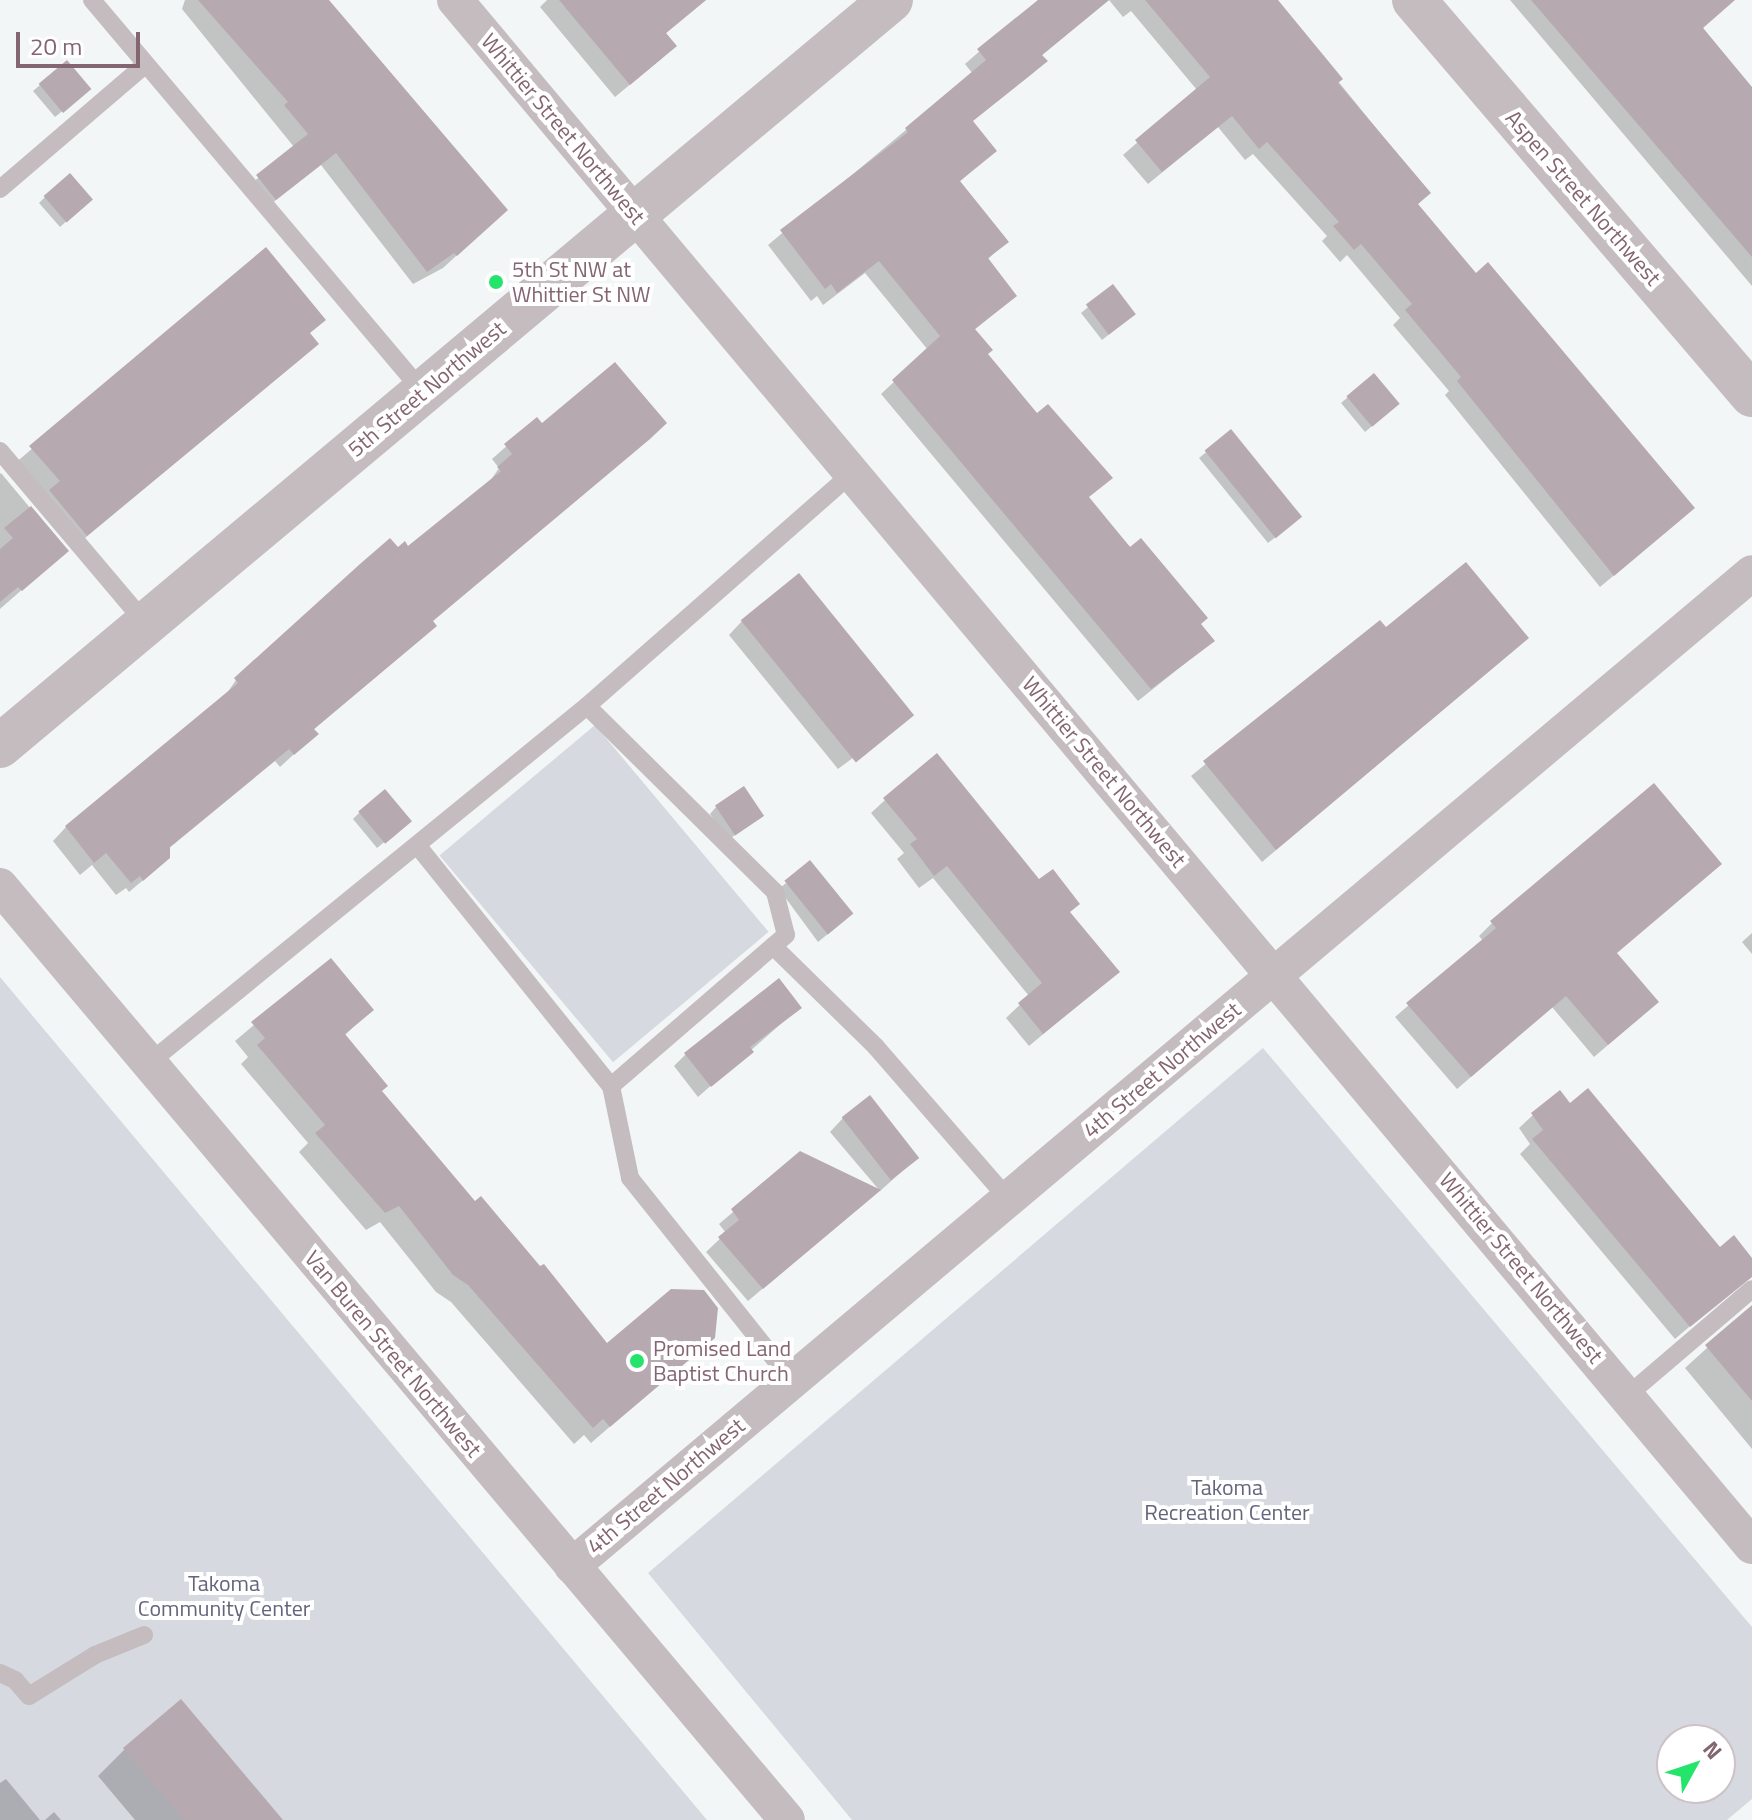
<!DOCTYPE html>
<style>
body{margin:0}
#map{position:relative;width:1752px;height:1820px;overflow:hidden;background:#f3f6f6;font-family:"Titillium Web",sans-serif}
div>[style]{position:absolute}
.green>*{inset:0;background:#d7d9e0;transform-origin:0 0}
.shadow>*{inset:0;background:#0003}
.building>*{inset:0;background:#b7a9b0;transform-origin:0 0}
.service>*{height:18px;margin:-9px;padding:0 9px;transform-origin:9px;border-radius:9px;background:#c5bcc0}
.minor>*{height:36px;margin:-18px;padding:0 18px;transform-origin:18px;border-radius:18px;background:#c5bcc0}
.tertiary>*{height:44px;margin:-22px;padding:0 22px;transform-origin:22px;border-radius:22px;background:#c5bcc0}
.dots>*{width:22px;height:22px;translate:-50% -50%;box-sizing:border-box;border:4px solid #fff;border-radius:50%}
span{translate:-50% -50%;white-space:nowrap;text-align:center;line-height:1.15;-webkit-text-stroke:8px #fff;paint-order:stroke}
.street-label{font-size:22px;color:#846572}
.poi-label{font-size:22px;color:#846572}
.left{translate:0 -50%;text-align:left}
.park-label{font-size:22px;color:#64657b}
.north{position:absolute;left:1656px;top:1724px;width:80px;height:80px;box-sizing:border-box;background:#fff;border:2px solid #cec1c7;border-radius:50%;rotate:50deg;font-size:22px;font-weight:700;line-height:32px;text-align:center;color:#846572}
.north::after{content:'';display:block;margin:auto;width:28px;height:36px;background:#25e46c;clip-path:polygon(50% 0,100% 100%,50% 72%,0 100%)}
.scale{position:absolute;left:16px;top:32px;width:124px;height:36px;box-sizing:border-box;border:4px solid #846572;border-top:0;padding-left:10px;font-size:24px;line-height:28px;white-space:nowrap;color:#846572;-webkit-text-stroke:6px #fff;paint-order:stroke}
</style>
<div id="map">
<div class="green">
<div style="left:595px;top:725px;width:270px;height:203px;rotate:50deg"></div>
<div style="clip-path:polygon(0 977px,707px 1820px,0 1820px)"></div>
<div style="clip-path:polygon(evenodd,1263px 1048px,1752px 1627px,1752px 1799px,1727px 1820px,852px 1820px,648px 1573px,1263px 1048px,1672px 1740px,1720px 1740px,1720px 1788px,1672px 1788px,1672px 1740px)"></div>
</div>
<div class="shadow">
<div style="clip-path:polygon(185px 0,328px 0,492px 223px,443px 268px,413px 284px,321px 165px,262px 211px,244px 190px,294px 147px,182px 9px)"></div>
<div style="clip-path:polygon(547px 0,706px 0,665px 34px,661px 59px,615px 97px,540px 7px)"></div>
<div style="clip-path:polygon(1038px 0,1109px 0,1041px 56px,1045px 61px,1032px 74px,971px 122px,994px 151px,958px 183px,1006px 242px,987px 260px,1015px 296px,974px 330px,985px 355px,1036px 415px,1110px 478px,1087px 498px,1213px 641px,1138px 701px,881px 394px,928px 350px,865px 273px,823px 305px,817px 296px,811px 301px,768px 245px,973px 74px,965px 64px)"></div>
<div style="clip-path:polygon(1109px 0,1272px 0,1429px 193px,1417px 205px,1679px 521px,1600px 587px,1445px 395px,1449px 391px,1393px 325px,1400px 318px,1347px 255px,1340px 262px,1322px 241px,1327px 236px,1253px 154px,1245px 160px,1218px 127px,1148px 184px,1123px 155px,1197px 90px,1131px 11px,1123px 17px)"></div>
<div style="clip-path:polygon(1510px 0,1681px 0,1752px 90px,1752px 286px)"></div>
<div style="clip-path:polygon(40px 85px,82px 95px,55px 117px,33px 91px)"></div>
<div style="clip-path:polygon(45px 197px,91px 199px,60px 227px,39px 203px)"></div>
<div style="clip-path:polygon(266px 250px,308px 334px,303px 357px,73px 548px,7px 470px)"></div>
<div style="clip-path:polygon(1112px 287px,1127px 320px,1102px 340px,1081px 313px)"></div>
<div style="clip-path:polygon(1348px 397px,1391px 410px,1365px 432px,1341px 403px)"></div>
<div style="clip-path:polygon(536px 420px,431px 622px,435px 626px,421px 639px,313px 730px,316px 734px,280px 767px,275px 761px,168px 849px,154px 871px,129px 892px,126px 888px,116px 895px,92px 865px,80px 875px,53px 841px,66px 827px,225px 696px,236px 680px,488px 484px,499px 468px,492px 459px)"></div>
<div style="clip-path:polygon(1231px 432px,1293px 523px,1268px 543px,1199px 458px)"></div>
<div style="clip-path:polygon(1px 473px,66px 551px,0 609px,0 474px)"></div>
<div style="clip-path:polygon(742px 621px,912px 714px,838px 769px,729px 635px)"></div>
<div style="clip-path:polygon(1380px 622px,1386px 630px,1513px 651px,1262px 862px,1191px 776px)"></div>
<div style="clip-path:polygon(885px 800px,1038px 881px,1118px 972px,1029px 1046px,1006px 1018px,1029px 996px,933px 878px,919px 888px,897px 859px,904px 853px,871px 813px)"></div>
<div style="clip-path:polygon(716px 807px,762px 816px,728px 840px,710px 814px)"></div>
<div style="clip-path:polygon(359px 813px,403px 827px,377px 848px,353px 819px)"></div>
<div style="clip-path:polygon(786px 883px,845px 920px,818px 942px,779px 889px)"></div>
<div style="clip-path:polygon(1492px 923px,1616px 954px,1643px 1015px,1594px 1057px,1552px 1007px,1457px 1089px,1395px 1017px,1483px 941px,1479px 936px)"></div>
<div style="clip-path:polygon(1752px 933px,1752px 954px,1742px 942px)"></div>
<div style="clip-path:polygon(330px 961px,371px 1010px,344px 1036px,380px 1091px,474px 1203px,607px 1346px,713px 1337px,591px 1443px,584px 1435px,574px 1444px,451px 1302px,436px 1292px,380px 1222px,366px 1230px,299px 1152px,308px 1143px,241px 1064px,248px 1057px,235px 1041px)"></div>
<div style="clip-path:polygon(800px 1007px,698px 1097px,674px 1066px,686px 1054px)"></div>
<div style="clip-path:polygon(1533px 1115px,1730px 1292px,1675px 1339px,1520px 1154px,1530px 1144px,1519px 1128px)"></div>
<div style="clip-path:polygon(843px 1118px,917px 1158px,880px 1191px,830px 1132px)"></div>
<div style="clip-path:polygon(801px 1154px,865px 1203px,748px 1301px,706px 1252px,726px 1233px,719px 1224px)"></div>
<div style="clip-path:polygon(1752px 1307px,1752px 1449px,1685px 1368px)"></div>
<div style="clip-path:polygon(125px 1749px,280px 1820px,135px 1820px,98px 1776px)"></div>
<div style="clip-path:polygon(6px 1779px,40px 1820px,0 1820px,0 1783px)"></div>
<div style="clip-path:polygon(54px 1812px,61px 1820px,45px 1820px)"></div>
</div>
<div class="building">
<div style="clip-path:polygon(198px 0,329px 0,508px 210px,457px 256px,454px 253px,427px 272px,336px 153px,276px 200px,256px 175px,308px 134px,284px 105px,288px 102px)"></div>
<div style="clip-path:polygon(559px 0,706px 0,666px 33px,677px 46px,630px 85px)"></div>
<div style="clip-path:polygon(1038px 0,1109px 0,1042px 55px,1048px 61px,973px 121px,997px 151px,960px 181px,1009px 242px,988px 258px,1017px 296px,975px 329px,993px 350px,988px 354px,1037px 413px,1048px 404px,1113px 478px,1089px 497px,1130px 547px,1141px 538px,1208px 618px,1201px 624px,1215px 641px,1151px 689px,892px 380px,940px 336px,879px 261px,837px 293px,831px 284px,825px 289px,780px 230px,908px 132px,905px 128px,986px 60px,977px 49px)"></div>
<div style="clip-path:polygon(1145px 0,1278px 0,1343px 79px,1338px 83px,1431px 193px,1418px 204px,1476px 273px,1488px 262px,1695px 508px,1614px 576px,1457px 381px,1461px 377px,1405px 310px,1412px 304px,1361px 244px,1354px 250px,1333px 226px,1339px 222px,1267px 142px,1259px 149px,1232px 116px,1162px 172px,1135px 140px,1210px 77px)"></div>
<div style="clip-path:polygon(1531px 0,1735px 0,1703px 28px,1752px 87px,1752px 257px)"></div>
<div style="left:67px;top:60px;width:38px;height:37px;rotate:50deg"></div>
<div style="left:70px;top:173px;width:35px;height:35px;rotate:49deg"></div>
<div style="clip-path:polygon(266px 247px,326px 320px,310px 333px,319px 344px,87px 536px,49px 490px,60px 481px,29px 446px)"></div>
<div style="left:1113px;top:284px;width:38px;height:34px;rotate:53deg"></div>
<div style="clip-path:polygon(615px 362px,667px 423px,650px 439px,433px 621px,437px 626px,314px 729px,319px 734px,294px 755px,289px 749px,170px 847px,170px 858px,143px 881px,140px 876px,131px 883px,106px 853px,94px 863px,65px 826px,238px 683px,234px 678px,360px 564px,390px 538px,398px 547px,405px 541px,408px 546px,501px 471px,497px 467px,512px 454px,504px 444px,537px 417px,542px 423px)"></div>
<div style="left:1374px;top:373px;width:40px;height:36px;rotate:50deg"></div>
<div style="left:1231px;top:429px;width:113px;height:34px;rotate:51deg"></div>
<div style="clip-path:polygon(31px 506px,69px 551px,22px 591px,18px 587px,0 602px,0 549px,13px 538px,4px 528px)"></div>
<div style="clip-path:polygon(1466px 562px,1529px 638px,1276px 850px,1203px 761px,1380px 620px,1386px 627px)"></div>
<div style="left:799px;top:573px;width:183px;height:75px;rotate:51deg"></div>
<div style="clip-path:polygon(937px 753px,1039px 879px,1053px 869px,1080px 904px,1070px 912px,1120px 972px,1043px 1034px,1018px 1003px,1042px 983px,947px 866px,934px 876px,910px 844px,917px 839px,883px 798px)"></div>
<div style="clip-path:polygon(1654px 783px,1722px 864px,1617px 953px,1659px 1002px,1608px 1045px,1566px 996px,1471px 1077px,1406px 1003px,1496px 928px,1490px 921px)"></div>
<div style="left:744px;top:786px;width:36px;height:35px;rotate:56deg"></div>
<div style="left:385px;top:789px;width:42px;height:35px;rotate:50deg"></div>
<div style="left:810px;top:860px;width:69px;height:33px;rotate:51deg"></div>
<div style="clip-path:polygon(331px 958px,374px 1010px,345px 1034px,388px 1086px,382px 1091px,475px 1201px,481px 1196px,540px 1266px,544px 1264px,607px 1343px,671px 1289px,704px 1290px,718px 1308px,715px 1338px,610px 1427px,603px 1419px,593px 1428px,468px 1285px,453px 1275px,399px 1206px,385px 1213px,315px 1133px,325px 1125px,257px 1045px,265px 1038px,251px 1022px)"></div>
<div style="clip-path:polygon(779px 978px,802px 1008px,750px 1047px,754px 1052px,711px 1087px,684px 1053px)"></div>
<div style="clip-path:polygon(1588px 1088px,1720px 1247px,1734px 1235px,1752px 1258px,1752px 1277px,1690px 1327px,1532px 1139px,1543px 1130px,1531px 1113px,1560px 1090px,1570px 1103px)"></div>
<div style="left:870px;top:1095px;width:80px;height:36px;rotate:52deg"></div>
<div style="clip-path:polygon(800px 1151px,881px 1190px,763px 1289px,718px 1237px,739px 1220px,731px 1209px)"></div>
<div style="clip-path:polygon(1752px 1305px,1752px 1401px,1705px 1345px)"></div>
<div style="clip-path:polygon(181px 1699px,283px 1820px,184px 1820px,123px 1748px)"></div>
</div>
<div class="service">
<div style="left:92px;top:0;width:513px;rotate:49.82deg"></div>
<div style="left:0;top:189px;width:192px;rotate:-40.6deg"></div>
<div style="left:0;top:451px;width:226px;rotate:49.8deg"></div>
<div style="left:587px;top:706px;width:264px;rotate:44.7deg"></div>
<div style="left:775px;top:892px;width:44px;rotate:75.7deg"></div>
<div style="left:786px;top:935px;width:231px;rotate:139.2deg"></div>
<div style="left:417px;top:845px;width:309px;rotate:51.2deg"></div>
<div style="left:611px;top:1086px;width:94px;rotate:78.3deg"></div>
<div style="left:630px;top:1178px;width:260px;rotate:51.4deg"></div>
<div style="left:773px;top:946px;width:144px;rotate:44.4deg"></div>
<div style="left:876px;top:1047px;width:201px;rotate:49deg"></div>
<div style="left:149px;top:1063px;width:565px;rotate:-39.18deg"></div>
<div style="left:587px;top:706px;width:353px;rotate:-41.3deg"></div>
<div style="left:1628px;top:1395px;width:163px;rotate:-40.5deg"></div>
<div style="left:0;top:1673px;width:17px;rotate:25deg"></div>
<div style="left:15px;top:1680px;width:21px;rotate:49deg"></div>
<div style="left:29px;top:1696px;width:78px;rotate:-31.8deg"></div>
<div style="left:95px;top:1655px;width:53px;rotate:-22.2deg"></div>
</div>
<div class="minor">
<div style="left:455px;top:0;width:2018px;rotate:50.01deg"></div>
<div style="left:0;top:886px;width:1221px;rotate:49.88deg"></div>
<div style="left:572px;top:1566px;width:1542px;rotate:-40.08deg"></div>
</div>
<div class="tertiary">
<div style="left:1414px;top:0;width:520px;rotate:49.45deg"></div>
<div style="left:0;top:746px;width:1162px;rotate:-39.94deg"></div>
</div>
<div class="dots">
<div style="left:496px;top:282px;background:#25e46c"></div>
<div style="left:637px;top:1361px;background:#25e46c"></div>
</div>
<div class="street-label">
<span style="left:563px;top:129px;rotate:50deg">Whittier Street Northwest</span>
<span style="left:1583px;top:198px;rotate:49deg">Aspen Street Northwest</span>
<span style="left:427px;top:389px;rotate:-40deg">5th Street Northwest</span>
<span style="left:1104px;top:772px;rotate:50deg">Whittier Street Northwest</span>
<span style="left:1162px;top:1070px;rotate:-40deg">4th Street Northwest</span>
<span style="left:1521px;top:1268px;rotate:50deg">Whittier Street Northwest</span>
<span style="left:393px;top:1354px;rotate:50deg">Van Buren Street Northwest</span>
<span style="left:666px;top:1486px;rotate:-40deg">4th Street Northwest</span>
</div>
<div class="poi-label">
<span class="left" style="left:512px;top:282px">5th St NW at<br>Whittier St NW</span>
<span class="left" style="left:653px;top:1361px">Promised Land<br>Baptist Church</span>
</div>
<div class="park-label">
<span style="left:1227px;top:1500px">Takoma<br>Recreation Center</span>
<span style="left:224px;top:1596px">Takoma<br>Community Center</span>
</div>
<div class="north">N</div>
<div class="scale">20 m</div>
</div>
